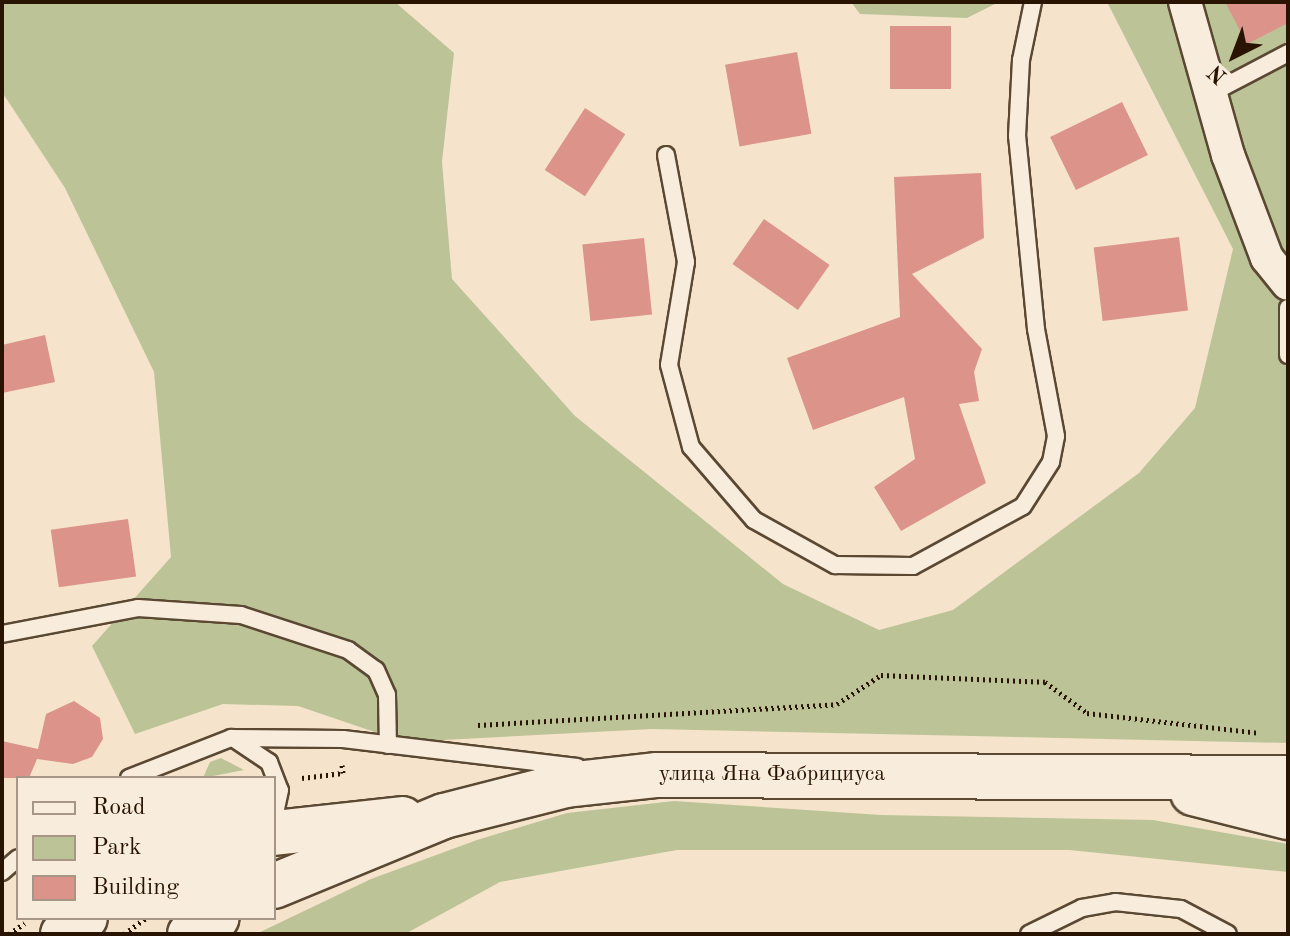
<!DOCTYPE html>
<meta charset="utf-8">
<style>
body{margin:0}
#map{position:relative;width:1290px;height:936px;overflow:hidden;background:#f5e4cb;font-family:"Old Standard TT",serif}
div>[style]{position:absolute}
.green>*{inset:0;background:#bcc497}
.building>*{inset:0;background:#dc938a;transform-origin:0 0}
.path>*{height:5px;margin-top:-2.5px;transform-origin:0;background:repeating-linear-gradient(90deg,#281400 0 2px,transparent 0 6px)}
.roads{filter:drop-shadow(2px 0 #5b4833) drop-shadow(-2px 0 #5b4833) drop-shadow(0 2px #5b4833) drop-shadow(0 -2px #5b4833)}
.service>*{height:16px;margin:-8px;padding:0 8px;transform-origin:8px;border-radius:8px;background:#f8eddd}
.minor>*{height:32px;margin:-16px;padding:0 16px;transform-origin:16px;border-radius:16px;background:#f8eddd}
.secondary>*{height:44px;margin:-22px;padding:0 22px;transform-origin:22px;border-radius:22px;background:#f8eddd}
span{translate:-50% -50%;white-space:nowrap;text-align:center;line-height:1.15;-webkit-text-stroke:7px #f8eddd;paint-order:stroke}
.street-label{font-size:22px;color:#281400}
.frame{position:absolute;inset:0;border:4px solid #281400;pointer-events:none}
.legend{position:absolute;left:16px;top:776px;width:260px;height:144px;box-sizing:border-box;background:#f8eddd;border:2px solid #a59685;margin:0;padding:10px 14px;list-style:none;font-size:24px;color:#281400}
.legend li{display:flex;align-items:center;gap:16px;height:40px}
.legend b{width:40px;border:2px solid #a59685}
.north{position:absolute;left:1194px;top:16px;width:80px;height:80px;-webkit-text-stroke:6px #f8eddd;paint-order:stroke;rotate:222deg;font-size:22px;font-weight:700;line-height:32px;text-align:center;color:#281400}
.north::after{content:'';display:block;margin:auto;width:28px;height:36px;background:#281400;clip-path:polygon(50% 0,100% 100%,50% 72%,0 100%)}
</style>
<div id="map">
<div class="green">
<div style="clip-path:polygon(2px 2px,395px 2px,454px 53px,442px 162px,452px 279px,575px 416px,783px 584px,879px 630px,953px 610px,1139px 473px,1195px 408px,1233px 249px,1107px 2px,1288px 2px,1288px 743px,652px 729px,404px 742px,298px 706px,223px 704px,135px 734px,92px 646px,171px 557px,154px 372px,65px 188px,2px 92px)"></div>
<div style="clip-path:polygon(851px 2px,999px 2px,967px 18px,860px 14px)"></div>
<div style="clip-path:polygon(221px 758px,244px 770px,203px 778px,210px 762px)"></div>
<div style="clip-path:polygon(674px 801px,881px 815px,1153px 820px,1288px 844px,1288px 872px,1069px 850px,677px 850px,500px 882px,405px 934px,256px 934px,371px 879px,477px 840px,567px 813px)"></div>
</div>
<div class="building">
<div style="clip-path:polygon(1225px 2px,1288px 2px,1288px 23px,1247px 44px)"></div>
<div style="left:890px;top:26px;width:61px;height:63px"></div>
<div style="left:797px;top:52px;width:83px;height:73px;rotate:80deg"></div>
<div style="left:1122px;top:102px;width:59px;height:80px;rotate:64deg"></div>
<div style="left:585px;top:108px;width:48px;height:74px;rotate:33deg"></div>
<div style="clip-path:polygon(981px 173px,984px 238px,912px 274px,982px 349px,974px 372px,979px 401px,959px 404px,986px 483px,901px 531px,874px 487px,915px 459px,904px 397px,813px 430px,787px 358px,900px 317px,894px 177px)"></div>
<div style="left:764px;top:219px;width:80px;height:55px;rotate:35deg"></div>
<div style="left:1179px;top:237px;width:74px;height:86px;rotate:83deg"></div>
<div style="left:644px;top:238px;width:77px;height:62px;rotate:84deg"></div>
<div style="clip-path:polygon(45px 335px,55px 382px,2px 393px,2px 345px)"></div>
<div style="left:128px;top:519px;width:58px;height:78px;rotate:82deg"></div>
<div style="clip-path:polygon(74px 701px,100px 718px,103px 739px,92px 757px,73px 764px,37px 759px,29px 778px,2px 778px,2px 741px,38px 749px,46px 714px)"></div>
</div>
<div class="path">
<div style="left:478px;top:725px;width:360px;rotate:-3.3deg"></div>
<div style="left:837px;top:704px;width:53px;rotate:-33.4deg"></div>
<div style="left:881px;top:675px;width:164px;rotate:2.4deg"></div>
<div style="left:1045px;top:682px;width:52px;rotate:36.4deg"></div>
<div style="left:1087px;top:713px;width:173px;rotate:6.6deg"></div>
<div style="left:302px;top:778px;width:41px;rotate:-7deg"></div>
<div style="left:343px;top:773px;width:8px;rotate:-97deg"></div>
<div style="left:9px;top:934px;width:19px;rotate:-35deg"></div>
<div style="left:124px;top:934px;width:27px;rotate:-36deg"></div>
</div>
<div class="roads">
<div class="service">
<div style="left:1210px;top:94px;width:88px;rotate:-27.7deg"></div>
<div style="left:666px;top:155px;width:109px;rotate:79.4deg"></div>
<div style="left:686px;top:262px;width:104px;rotate:99.4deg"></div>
<div style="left:669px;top:365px;width:85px;rotate:75deg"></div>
<div style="left:691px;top:447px;width:96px;rotate:49.2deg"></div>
<div style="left:754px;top:520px;width:93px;rotate:29.1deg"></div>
<div style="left:835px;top:565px;width:78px;rotate:0.7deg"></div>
<div style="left:913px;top:566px;width:125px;rotate:-28.6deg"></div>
<div style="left:1023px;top:506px;width:52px;rotate:-57.5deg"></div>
<div style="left:1051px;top:462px;width:26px;rotate:-79deg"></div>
<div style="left:1056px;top:436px;width:109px;rotate:-100.6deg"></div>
<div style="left:1036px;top:329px;width:194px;rotate:-95.6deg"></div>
<div style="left:1017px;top:136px;width:76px;rotate:-87deg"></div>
<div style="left:1021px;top:60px;width:59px;rotate:-78.3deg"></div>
<div style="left:1288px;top:308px;width:47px;rotate:90deg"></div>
<div style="left:2px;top:634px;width:138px;rotate:-10.8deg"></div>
<div style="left:138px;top:608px;width:103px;rotate:3.9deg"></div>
<div style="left:241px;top:615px;width:113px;rotate:18.1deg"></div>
<div style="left:348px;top:650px;width:34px;rotate:36deg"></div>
<div style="left:376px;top:670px;width:27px;rotate:66deg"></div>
<div style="left:387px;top:695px;width:50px;rotate:88.9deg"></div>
<div style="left:236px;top:740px;width:40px;rotate:34deg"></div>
<div style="left:269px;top:762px;width:30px;rotate:69deg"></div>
<div style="left:280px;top:790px;width:30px;rotate:102deg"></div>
<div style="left:129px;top:778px;width:110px;rotate:-21.4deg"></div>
<div style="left:231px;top:738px;width:112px;rotate:0.5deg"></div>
<div style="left:343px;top:739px;width:236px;rotate:6.8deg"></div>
<div style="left:2px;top:872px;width:21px;rotate:-41deg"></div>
<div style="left:1029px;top:934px;width:59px;rotate:-26.1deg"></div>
<div style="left:1082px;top:908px;width:34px;rotate:-10deg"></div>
<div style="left:1115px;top:902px;width:66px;rotate:6.1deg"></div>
<div style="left:1181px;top:909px;width:53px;rotate:28deg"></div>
</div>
<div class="minor">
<div style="left:1185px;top:2px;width:159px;rotate:74.3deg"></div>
<div style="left:1228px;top:155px;width:110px;rotate:69.3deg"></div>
<div style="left:1267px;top:258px;width:33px;rotate:51deg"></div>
</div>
<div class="secondary">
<div style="left:1193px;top:793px;width:98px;rotate:14.2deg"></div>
<div style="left:274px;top:833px;width:129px;rotate:-6.2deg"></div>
<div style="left:274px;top:886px;width:184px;rotate:-22.4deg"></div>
<div style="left:444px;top:816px;width:126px;rotate:-14.3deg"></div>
<div style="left:566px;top:785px;width:92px;rotate:-6.3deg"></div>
<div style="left:657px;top:775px;width:631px;rotate:0.27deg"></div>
<div style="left:63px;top:934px;width:27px;rotate:-36deg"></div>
<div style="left:190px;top:934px;width:31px;rotate:-31deg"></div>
</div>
</div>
<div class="street-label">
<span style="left:772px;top:775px">улица Яна Фабрициуса</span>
</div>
<div class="frame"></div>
<ul class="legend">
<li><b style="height:10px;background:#f8eddd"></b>Road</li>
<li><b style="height:22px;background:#bcc497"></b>Park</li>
<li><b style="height:22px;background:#dc938a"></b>Building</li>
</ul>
<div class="north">N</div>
</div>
